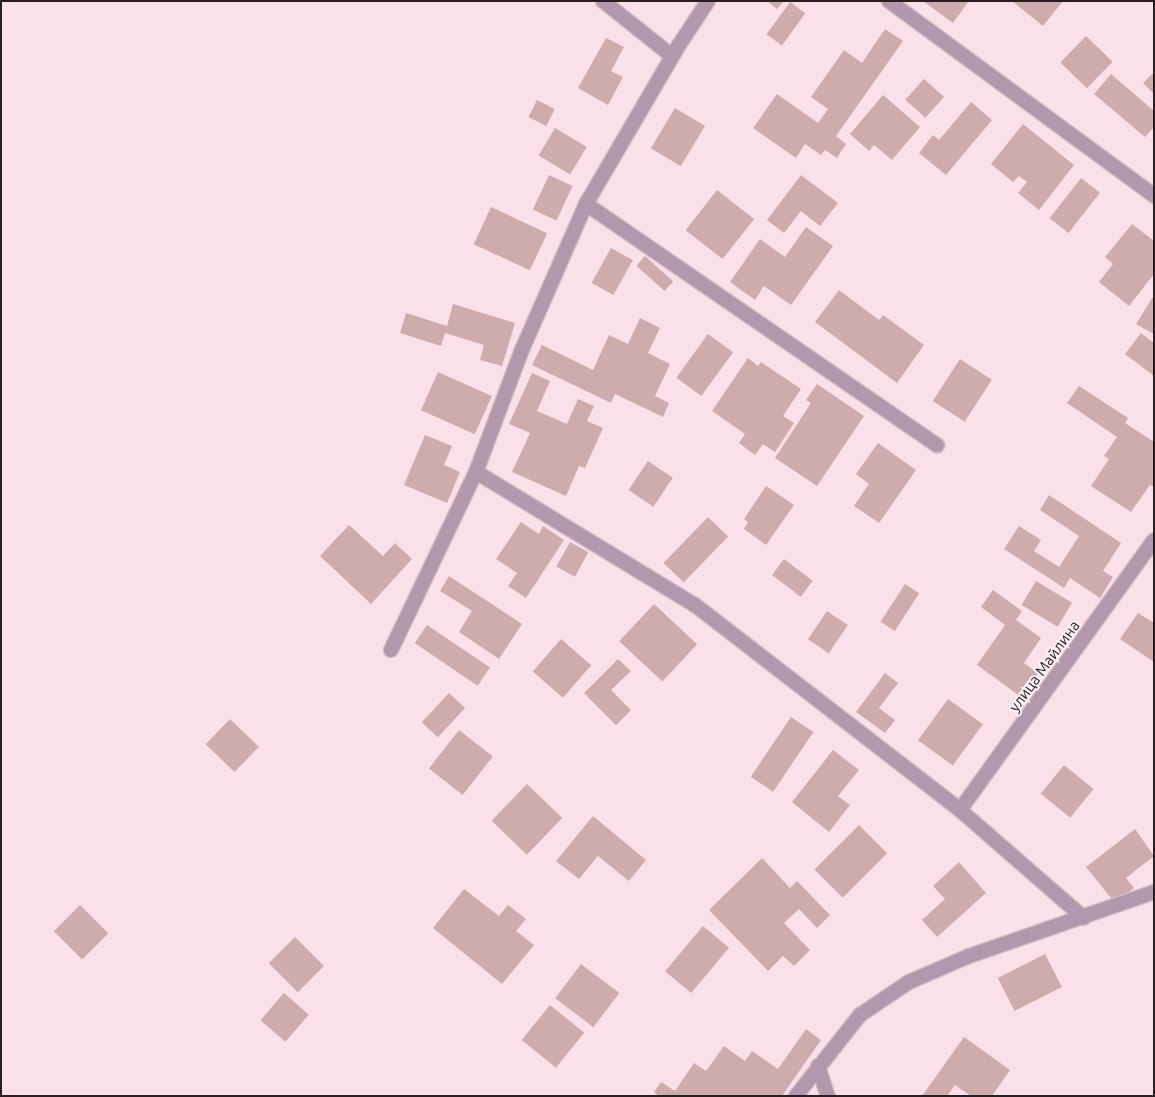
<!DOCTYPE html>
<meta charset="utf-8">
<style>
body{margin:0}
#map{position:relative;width:1155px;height:1097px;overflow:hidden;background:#fbe0e9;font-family:Ubuntu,sans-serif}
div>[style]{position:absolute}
.building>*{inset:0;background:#ceacad;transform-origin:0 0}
.roads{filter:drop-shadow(1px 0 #d5bdc5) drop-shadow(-1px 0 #d5bdc5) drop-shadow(0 1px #d5bdc5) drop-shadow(0 -1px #d5bdc5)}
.minor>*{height:14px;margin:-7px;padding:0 7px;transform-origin:7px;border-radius:7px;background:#b497ad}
span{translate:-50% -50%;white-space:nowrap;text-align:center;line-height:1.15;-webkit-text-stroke:4px #fff1f6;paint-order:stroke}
.street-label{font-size:15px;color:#281d21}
.frame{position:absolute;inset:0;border:2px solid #281d21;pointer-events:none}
</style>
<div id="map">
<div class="building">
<div style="clip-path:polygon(767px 1px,784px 1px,777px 9px)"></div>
<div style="clip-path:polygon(923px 1px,969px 1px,953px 23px)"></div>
<div style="clip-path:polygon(1012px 1px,1063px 1px,1043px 26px)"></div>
<div style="left:790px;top:2px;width:19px;height:40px;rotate:36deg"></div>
<div style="clip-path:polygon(885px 29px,903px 41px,836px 136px,846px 144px,837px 158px,825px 150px,821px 155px,805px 144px,796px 158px,753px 128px,777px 94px,818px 123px,828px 109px,811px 97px,844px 50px,862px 63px)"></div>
<div style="left:1086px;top:36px;width:37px;height:37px;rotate:44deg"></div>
<div style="clip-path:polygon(606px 38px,624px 47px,611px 71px,623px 77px,608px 105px,578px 88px)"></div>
<div style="clip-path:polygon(1154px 72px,1154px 94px,1143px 83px)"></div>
<div style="clip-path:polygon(1111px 74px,1154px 111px,1154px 127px,1145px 137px,1094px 94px)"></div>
<div style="left:924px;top:79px;width:27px;height:28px;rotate:42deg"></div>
<div style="clip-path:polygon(883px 95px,920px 127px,892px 160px,874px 145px,869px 151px,850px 134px)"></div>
<div style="left:537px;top:100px;width:20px;height:19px;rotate:27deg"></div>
<div style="clip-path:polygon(971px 102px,992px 120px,946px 175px,919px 153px,933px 135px,939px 140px)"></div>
<div style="left:675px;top:108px;width:35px;height:47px;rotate:31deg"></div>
<div style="clip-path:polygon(1023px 124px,1074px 165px,1039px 210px,1018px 193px,1027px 182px,1019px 176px,1013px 182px,991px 164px)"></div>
<div style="left:555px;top:128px;width:37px;height:32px;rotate:31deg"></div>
<div style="left:549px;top:175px;width:26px;height:38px;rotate:25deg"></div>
<div style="clip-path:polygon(801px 175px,838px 203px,820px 226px,801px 211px,784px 233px,767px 220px)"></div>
<div style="left:1081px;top:178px;width:24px;height:51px;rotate:38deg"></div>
<div style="left:717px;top:190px;width:47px;height:51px;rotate:38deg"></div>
<div style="left:491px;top:207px;width:62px;height:41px;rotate:25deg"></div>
<div style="clip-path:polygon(1132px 224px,1154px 241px,1154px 274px,1129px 306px,1099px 282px,1113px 264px,1105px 257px)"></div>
<div style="clip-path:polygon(806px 227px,833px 246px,791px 305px,764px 286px,755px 300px,730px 282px,760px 239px,785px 257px)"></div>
<div style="left:611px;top:248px;width:25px;height:40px;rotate:29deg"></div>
<div style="left:645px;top:256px;width:38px;height:13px;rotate:42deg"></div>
<div style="clip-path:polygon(839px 290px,879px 320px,883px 315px,924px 345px,897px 383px,815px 322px)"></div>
<div style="clip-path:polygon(1154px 295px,1154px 334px,1136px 324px)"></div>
<div style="clip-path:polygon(453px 304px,515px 323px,502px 366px,480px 360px,484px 345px,445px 333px,441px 346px,400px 333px,406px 313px,447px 326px)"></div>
<div style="clip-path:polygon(640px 318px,660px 328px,648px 353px,670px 364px,655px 396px,669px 403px,663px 417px,615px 394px,611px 403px,532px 365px,542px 345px,593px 370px,609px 335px,628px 344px)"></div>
<div style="clip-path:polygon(1141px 333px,1154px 343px,1154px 376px,1125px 354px)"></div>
<div style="left:708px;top:334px;width:31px;height:54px;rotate:36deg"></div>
<div style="clip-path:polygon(748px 358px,758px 366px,761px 362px,801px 389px,783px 416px,794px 423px,775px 452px,763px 444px,755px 455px,739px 443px,745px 434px,712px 411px)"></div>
<div style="left:960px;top:359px;width:38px;height:50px;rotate:33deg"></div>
<div style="left:438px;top:372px;width:59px;height:42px;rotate:24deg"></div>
<div style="clip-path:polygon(532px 373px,550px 381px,537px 411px,567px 424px,578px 399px,594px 406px,587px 421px,603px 428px,585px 468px,579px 466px,566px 496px,512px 472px,530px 433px,509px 424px)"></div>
<div style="clip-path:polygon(817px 384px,864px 416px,817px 486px,775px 458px,811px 403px,806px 400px)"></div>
<div style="clip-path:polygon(1079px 386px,1128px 418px,1125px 423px,1154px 442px,1154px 487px,1150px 485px,1131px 512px,1091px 486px,1109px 459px,1104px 456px,1117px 437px,1067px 403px)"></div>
<div style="clip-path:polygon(425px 435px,452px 446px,444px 465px,460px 472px,447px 503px,404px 485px)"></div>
<div style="clip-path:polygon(878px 443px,916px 470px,879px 523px,854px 506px,869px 484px,856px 474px)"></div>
<div style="left:648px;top:461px;width:30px;height:35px;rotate:34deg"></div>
<div style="clip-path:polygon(766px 486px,794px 505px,766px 545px,744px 529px,748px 522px,744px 519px)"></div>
<div style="clip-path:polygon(1049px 495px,1121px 543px,1103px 571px,1113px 577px,1100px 598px,1070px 578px,1064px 588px,1004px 549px,1019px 526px,1041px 540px,1034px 551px,1059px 567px,1079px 536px,1040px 510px)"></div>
<div style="left:708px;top:517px;width:28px;height:64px;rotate:44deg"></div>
<div style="clip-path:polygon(521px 522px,539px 534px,543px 526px,564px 540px,526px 598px,508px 586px,517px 573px,496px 559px)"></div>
<div style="clip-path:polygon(349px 525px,383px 556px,395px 543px,412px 559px,371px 604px,320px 556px)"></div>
<div style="left:570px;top:542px;width:21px;height:28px;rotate:29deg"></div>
<div style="left:784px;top:559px;width:36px;height:20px;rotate:37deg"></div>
<div style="clip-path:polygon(449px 576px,522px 624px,499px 659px,459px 632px,472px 611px,440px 591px)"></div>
<div style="left:1036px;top:581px;width:42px;height:28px;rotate:31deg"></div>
<div style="left:905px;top:584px;width:17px;height:45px;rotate:33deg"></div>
<div style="clip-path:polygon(993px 590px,1022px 611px,1016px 620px,1041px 638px,1024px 663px,1038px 673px,1021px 697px,977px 665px,1005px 625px,981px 607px)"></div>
<div style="left:654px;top:604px;width:59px;height:51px;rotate:43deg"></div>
<div style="left:827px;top:611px;width:25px;height:34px;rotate:34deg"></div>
<div style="clip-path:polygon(1138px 613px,1154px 623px,1154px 662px,1120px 639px)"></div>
<div style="left:427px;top:625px;width:76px;height:22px;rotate:34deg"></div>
<div style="left:561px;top:639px;width:40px;height:43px;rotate:41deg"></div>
<div style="clip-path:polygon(618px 659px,631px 671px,611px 690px,631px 710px,616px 725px,584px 693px)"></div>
<div style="clip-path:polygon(885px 673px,898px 683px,879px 708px,895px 720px,885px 733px,856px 712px)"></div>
<div style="left:449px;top:693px;width:22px;height:40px;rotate:43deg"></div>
<div style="left:948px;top:699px;width:43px;height:51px;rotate:36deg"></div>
<div style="left:791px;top:717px;width:27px;height:72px;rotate:34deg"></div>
<div style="left:230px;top:719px;width:40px;height:35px;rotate:44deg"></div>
<div style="left:459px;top:730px;width:43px;height:49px;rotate:38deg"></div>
<div style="clip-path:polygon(833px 750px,859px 770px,838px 796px,850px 805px,829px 832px,792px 802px)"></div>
<div style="left:1064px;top:765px;width:38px;height:37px;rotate:39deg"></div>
<div style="left:527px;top:784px;width:49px;height:51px;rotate:44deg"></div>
<div style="clip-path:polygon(593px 816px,646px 860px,629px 881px,598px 856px,579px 879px,556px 861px)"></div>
<div style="left:859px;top:825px;width:40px;height:63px;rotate:45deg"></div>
<div style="clip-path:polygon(1135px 829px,1154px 856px,1126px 878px,1134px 888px,1115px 903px,1086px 867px)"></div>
<div style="clip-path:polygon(762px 858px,790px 888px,797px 881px,830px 915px,817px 928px,799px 909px,784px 923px,810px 950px,794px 966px,783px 956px,768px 971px,709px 910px)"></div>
<div style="clip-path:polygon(959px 862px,986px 893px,937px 937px,922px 920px,945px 899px,933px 886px)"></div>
<div style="clip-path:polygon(464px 889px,499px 916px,508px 905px,526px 919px,516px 931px,534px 945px,502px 984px,433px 928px)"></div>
<div style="left:80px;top:905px;width:40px;height:37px;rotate:45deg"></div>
<div style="left:703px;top:926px;width:34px;height:59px;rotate:40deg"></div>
<div style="left:295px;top:937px;width:41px;height:37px;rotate:45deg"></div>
<div style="left:1045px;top:954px;width:37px;height:53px;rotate:63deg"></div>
<div style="left:581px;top:964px;width:48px;height:43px;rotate:37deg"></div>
<div style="left:284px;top:993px;width:33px;height:36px;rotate:41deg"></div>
<div style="left:550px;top:1005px;width:44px;height:45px;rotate:39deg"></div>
<div style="clip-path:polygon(806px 1029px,821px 1040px,782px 1096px,659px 1096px,654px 1092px,661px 1082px,675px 1091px,694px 1063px,706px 1071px,724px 1046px,745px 1061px,752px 1051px,778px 1069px)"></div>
<div style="clip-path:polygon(964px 1037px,1010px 1070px,992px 1096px,971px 1096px,955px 1085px,947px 1096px,922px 1096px)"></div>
</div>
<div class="roads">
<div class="minor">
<div style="left:603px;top:1px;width:88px;rotate:38.6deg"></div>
<div style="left:889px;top:1px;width:329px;rotate:36.3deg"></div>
<div style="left:586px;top:204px;width:426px;rotate:34.5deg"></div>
<div style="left:476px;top:472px;width:256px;rotate:31.3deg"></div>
<div style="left:695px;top:605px;width:335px;rotate:37.7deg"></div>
<div style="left:960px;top:810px;width:164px;rotate:41.1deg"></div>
<div style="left:391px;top:650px;width:197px;rotate:-64.5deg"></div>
<div style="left:476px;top:472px;width:128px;rotate:-69.4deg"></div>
<div style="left:521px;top:352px;width:162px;rotate:-66.3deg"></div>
<div style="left:586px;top:204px;width:184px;rotate:-59.7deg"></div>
<div style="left:679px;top:45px;width:53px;rotate:-56.6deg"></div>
<div style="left:960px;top:810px;width:332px;rotate:-54.3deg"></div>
<div style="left:818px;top:1066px;width:32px;rotate:72deg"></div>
<div style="left:796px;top:1096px;width:103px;rotate:-51.7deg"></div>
<div style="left:860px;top:1015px;width:59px;rotate:-34deg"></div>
<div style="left:909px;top:982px;width:65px;rotate:-23.4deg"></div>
<div style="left:969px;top:956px;width:196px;rotate:-19.1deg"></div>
</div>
</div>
<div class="street-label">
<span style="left:1044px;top:666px;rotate:-54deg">улица Майлина</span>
</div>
<div class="frame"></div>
</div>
